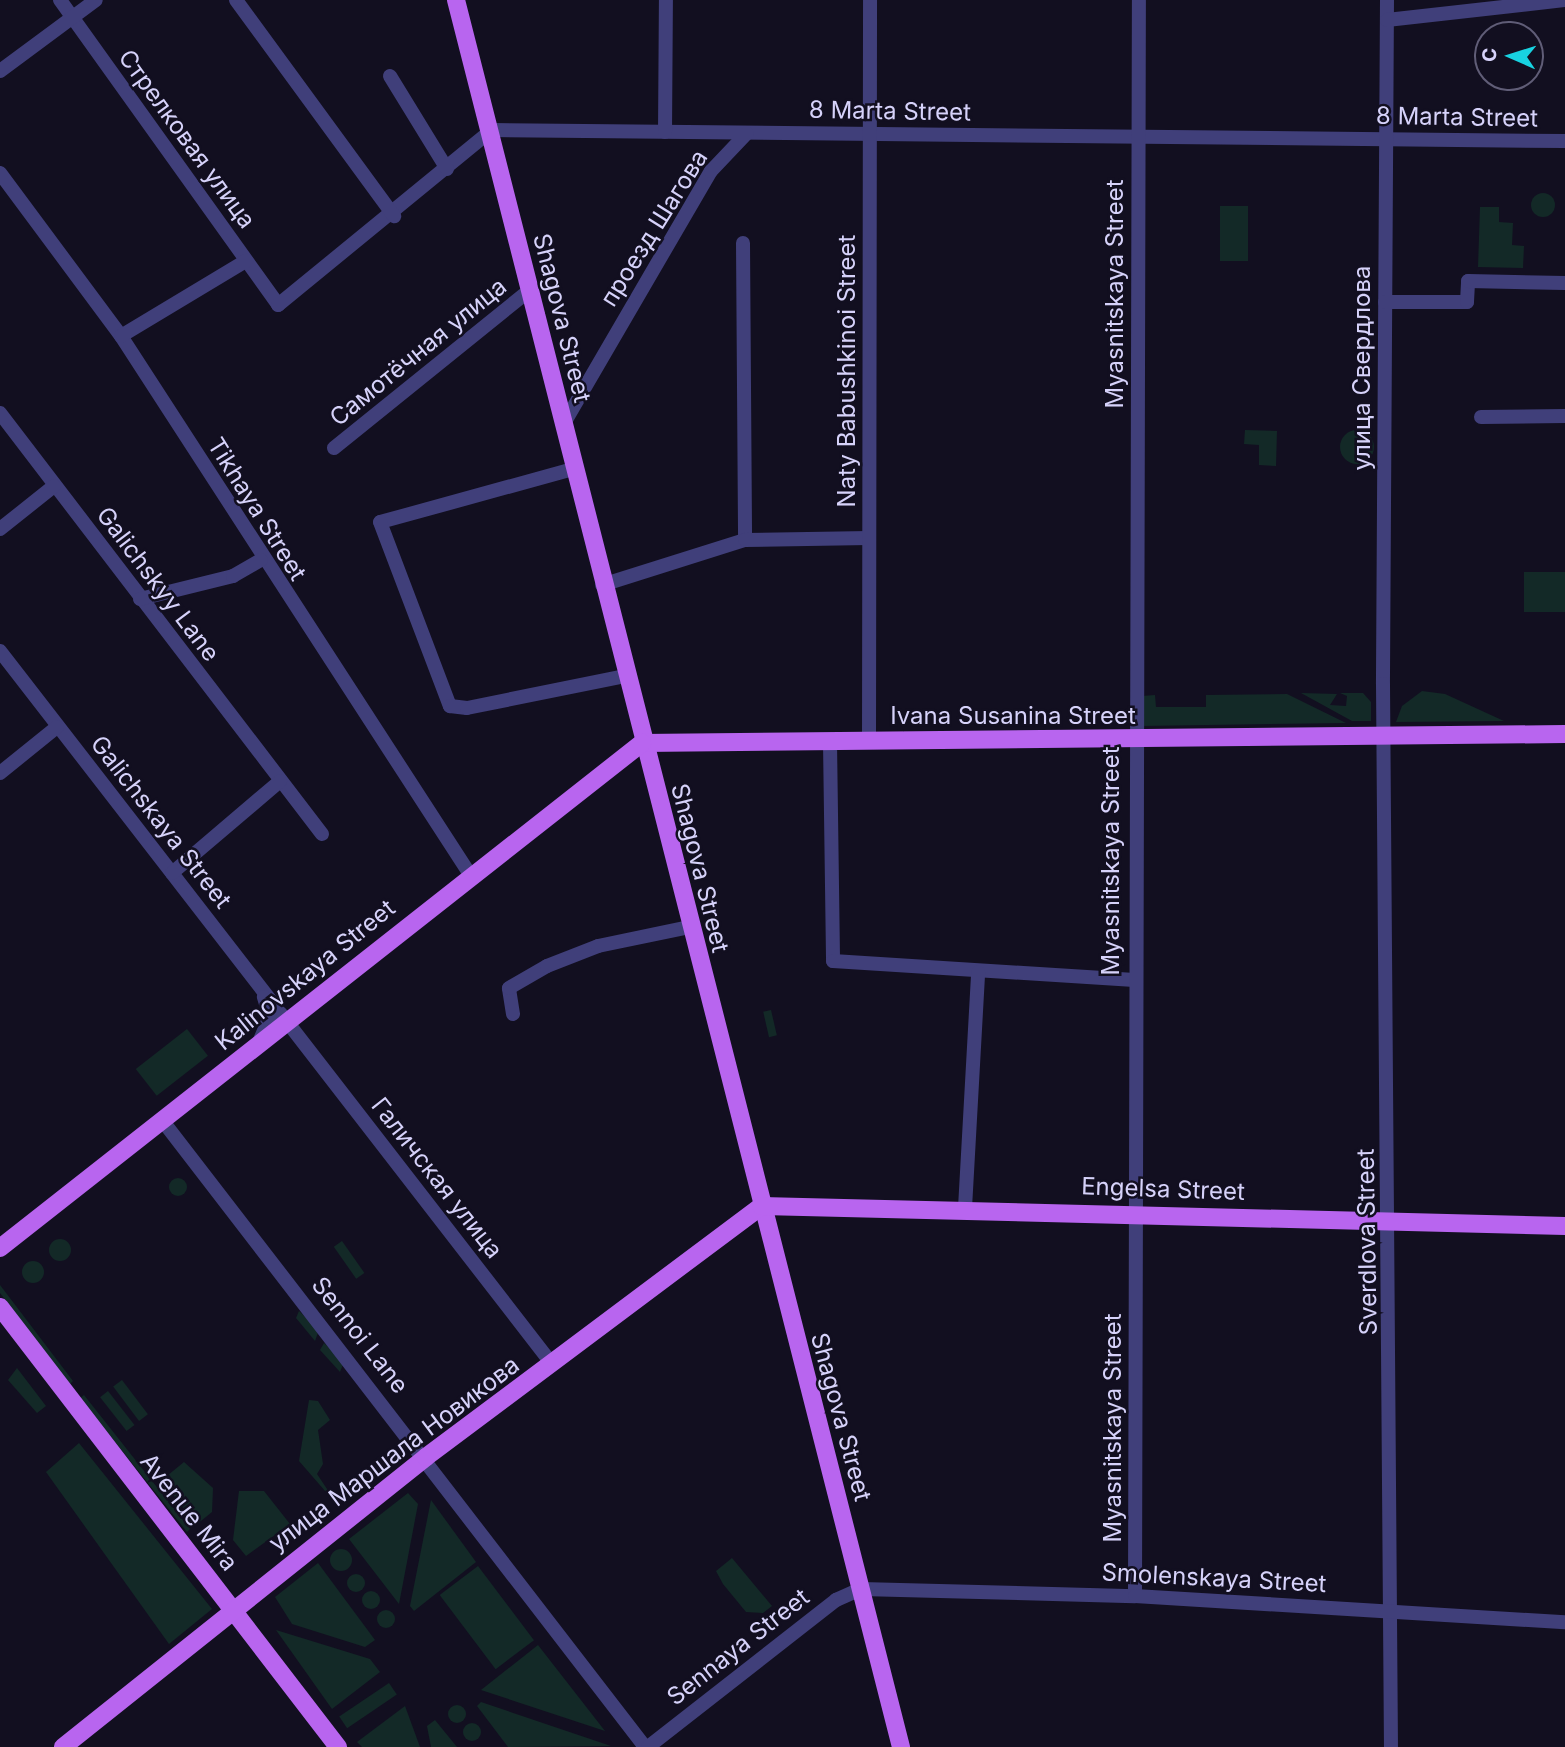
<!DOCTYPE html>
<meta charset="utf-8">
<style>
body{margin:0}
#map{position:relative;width:1565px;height:1747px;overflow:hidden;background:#120f20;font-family:Inter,sans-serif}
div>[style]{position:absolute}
.green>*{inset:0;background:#132927;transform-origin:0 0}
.round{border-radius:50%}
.minor>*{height:14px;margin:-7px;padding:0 7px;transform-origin:7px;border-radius:7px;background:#403f7a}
.major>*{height:18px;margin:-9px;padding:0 9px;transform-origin:9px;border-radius:9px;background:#b865ef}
span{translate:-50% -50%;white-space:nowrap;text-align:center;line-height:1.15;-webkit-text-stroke:5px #120f20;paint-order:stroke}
.street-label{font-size:24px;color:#d6d2fa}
.north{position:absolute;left:1474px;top:21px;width:70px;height:70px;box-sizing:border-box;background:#120f20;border:2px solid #605d77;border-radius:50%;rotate:273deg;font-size:19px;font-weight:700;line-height:28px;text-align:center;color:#d6d2fa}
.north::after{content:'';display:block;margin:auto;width:24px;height:32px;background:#18d2e1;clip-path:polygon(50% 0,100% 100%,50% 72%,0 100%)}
</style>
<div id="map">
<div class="green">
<div class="round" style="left:1531px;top:193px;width:24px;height:24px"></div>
<div style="left:1220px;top:206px;width:28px;height:55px"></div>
<div style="clip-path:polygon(1480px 207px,1499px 207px,1499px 222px,1513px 223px,1512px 245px,1524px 246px,1523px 268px,1478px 267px)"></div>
<div class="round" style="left:1340px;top:430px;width:34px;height:34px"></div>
<div style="clip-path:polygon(1245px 430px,1277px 431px,1276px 466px,1259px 465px,1259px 445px,1244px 444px)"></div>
<div style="left:1524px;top:572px;width:41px;height:40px"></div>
<div style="clip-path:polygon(1422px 691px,1445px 694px,1504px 721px,1396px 722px,1402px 706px)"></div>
<div style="clip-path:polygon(1301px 693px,1337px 694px,1330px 705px,1346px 706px,1347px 696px,1340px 693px,1363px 693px,1371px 702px,1371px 721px,1352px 721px)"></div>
<div style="clip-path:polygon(1287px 694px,1346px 723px,1142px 726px,1142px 696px,1155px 695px,1156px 707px,1206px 707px,1206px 695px)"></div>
<div style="left:771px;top:1010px;width:26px;height:8px;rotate:77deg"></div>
<div style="left:187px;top:1029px;width:34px;height:65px;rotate:52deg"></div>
<div class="round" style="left:169px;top:1178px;width:18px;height:18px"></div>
<div class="round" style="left:49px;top:1239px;width:22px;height:22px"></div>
<div style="left:342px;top:1241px;width:39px;height:10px;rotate:55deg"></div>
<div class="round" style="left:22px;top:1261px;width:22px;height:22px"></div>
<div style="clip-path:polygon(0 1285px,73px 1381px,70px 1384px,0 1293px)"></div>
<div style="clip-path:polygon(299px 1311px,319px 1330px,315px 1341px,296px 1318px)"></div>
<div style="clip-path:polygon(324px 1343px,344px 1362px,340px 1372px,320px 1350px)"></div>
<div style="clip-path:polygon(17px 1368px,46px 1406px,37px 1413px,8px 1380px)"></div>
<div style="left:122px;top:1380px;width:43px;height:11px;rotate:53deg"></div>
<div style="left:108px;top:1391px;width:43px;height:10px;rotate:52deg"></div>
<div style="clip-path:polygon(84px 1395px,190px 1529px,187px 1532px,80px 1398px)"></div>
<div style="clip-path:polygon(309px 1400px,318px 1401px,330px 1420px,318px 1430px,323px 1464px,317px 1474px,339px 1507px,299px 1461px)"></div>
<div style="clip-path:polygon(79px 1443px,212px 1609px,169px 1644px,46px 1472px)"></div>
<div style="clip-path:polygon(184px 1462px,213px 1488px,212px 1512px,196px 1525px,162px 1480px)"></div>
<div style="clip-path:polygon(239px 1491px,264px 1491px,290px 1524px,246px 1556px,233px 1540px)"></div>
<div style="clip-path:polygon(408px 1493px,418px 1504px,399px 1604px,349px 1539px)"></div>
<div style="clip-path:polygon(431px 1500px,476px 1562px,414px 1611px,410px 1606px)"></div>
<div class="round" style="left:330px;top:1549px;width:22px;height:22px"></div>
<div style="clip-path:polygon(732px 1558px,772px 1606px,763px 1613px,746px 1612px,723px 1584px,716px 1571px)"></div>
<div style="clip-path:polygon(318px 1563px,375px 1640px,365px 1647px,292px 1624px,275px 1597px)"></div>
<div style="left:478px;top:1566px;width:93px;height:48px;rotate:53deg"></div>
<div class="round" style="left:347px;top:1574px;width:18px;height:18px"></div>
<div class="round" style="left:362px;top:1591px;width:18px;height:18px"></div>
<div class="round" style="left:377px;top:1610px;width:18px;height:18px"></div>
<div style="clip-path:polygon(276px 1630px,370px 1659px,380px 1672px,332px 1709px)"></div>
<div style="clip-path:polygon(538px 1645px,605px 1731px,481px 1690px)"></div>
<div style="left:389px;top:1683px;width:14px;height:60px;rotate:56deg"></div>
<div style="clip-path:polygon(481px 1702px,611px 1746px,508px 1747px,477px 1706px)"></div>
<div class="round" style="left:448px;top:1705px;width:18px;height:18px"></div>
<div style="clip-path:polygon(405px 1706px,420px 1747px,362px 1747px,357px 1742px)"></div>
<div style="clip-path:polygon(435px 1720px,457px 1747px,431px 1747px,427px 1726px)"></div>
<div class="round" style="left:463px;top:1723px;width:18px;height:18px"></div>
</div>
<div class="minor">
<div style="left:60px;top:0;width:375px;rotate:54.4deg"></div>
<div style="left:278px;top:305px;width:276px;rotate:-39.3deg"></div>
<div style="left:492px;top:130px;width:1073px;rotate:0.59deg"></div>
<div style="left:236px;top:0;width:268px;rotate:53.8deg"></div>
<div style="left:1387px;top:0;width:684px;rotate:90.34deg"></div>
<div style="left:1383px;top:684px;width:1063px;rotate:89.57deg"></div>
<div style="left:1387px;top:20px;width:179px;rotate:-6.4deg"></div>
<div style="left:0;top:71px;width:119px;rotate:-36.5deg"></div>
<div style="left:390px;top:76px;width:109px;rotate:58.5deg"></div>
<div style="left:665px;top:132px;width:132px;rotate:-89.6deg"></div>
<div style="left:0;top:173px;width:203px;rotate:53.4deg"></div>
<div style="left:121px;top:336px;width:640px;rotate:57.05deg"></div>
<div style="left:743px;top:243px;width:297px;rotate:89.6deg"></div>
<div style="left:1385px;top:302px;width:82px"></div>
<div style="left:1467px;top:302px;width:21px;rotate:-87deg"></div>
<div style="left:1468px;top:281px;width:97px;rotate:1.2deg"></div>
<div style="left:121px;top:336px;width:146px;rotate:-31deg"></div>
<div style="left:0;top:413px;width:530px;rotate:52.59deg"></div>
<div style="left:1481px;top:417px;width:84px;rotate:-0.7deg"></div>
<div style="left:563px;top:425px;width:294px;rotate:-59.8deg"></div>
<div style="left:711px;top:171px;width:52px;rotate:-46.5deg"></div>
<div style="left:334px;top:448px;width:252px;rotate:-38.9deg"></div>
<div style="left:573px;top:469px;width:200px;rotate:164.6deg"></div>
<div style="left:380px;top:522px;width:197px;rotate:69.2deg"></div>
<div style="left:450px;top:706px;width:17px;rotate:7deg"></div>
<div style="left:467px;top:708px;width:162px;rotate:-11.4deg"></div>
<div style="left:0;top:529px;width:69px;rotate:-38.5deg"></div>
<div style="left:602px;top:585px;width:150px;rotate:-17.5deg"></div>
<div style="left:745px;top:540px;width:124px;rotate:-0.9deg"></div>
<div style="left:140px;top:599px;width:96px;rotate:-13.9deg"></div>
<div style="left:233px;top:576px;width:32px;rotate:-30deg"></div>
<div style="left:0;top:651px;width:902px;rotate:52.25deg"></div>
<div style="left:869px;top:741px;width:741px;rotate:-89.92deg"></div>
<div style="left:830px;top:742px;width:219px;rotate:89.2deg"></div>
<div style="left:833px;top:961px;width:302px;rotate:3.6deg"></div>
<div style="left:0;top:773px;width:73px;rotate:-38.9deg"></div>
<div style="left:172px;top:873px;width:142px;rotate:-40.4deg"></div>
<div style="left:513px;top:1014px;width:26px;rotate:-99deg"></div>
<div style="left:509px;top:988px;width:44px;rotate:-30.1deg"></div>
<div style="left:547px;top:966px;width:55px;rotate:-21.4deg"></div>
<div style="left:598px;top:946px;width:94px;rotate:-11.7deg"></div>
<div style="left:260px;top:1040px;width:25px;rotate:-67deg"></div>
<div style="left:270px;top:1017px;width:21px;rotate:-107deg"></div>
<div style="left:162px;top:1120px;width:791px;rotate:52.39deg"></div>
<div style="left:965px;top:1208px;width:236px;rotate:-86.8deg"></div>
<div style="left:1135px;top:1596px;width:1596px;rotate:-89.86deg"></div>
<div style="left:648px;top:1747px;width:239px;rotate:-38deg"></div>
<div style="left:836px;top:1600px;width:27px;rotate:-24deg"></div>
<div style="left:861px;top:1589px;width:274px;rotate:1.5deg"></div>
<div style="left:1135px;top:1596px;width:431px;rotate:3.5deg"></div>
</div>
<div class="major">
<div style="left:456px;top:0;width:1803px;rotate:75.71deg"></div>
<div style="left:642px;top:743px;width:923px;rotate:-0.56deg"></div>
<div style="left:0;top:1248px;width:817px;rotate:-38.19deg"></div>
<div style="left:0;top:1307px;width:555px;rotate:52.47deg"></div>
<div style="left:63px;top:1747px;width:465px;rotate:-38.6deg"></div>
<div style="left:426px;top:1457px;width:419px;rotate:-36.8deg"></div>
<div style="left:761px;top:1206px;width:804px;rotate:1.42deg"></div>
</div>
<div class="street-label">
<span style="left:890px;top:111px;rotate:1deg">8 Marta Street</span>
<span style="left:1457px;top:117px;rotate:1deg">8 Marta Street</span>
<span style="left:187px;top:139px;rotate:54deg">Стрелковая улица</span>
<span style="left:654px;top:228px;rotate:-58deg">проезд Шагова</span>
<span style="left:1115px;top:294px;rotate:-90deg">Myasnitskaya Street</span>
<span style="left:562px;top:318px;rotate:76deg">Shagova Street</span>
<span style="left:418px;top:352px;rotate:-39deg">Самотёчная улица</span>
<span style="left:1362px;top:368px;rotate:-90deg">улица Свердлова</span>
<span style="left:847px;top:371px;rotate:-90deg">Naty Babushkinoi Street</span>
<span style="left:257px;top:509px;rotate:58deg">Tikhaya Street</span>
<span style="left:158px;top:584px;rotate:53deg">Galichskyy Lane</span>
<span style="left:1013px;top:716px">Ivana Susanina Street</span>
<span style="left:161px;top:822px;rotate:52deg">Galichskaya Street</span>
<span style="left:1111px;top:861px;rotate:-90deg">Myasnitskaya Street</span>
<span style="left:700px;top:868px;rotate:76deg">Shagova Street</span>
<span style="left:305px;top:975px;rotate:-39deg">Kalinovskaya Street</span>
<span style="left:437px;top:1178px;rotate:52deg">Галичская улица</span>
<span style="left:1163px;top:1189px;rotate:2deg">Engelsa Street</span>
<span style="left:1367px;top:1242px;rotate:-91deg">Sverdlova Street</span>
<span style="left:360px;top:1335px;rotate:52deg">Sennoi Lane</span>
<span style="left:841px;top:1417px;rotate:75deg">Shagova Street</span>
<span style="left:1113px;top:1428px;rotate:-90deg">Myasnitskaya Street</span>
<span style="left:394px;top:1454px;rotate:-37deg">улица Маршала Новикова</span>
<span style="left:189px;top:1512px;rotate:52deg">Avenue Mira</span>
<span style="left:1214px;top:1578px;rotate:3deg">Smolenskaya Street</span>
<span style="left:738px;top:1647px;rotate:-38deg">Sennaya Street</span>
</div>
<div class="north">С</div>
</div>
